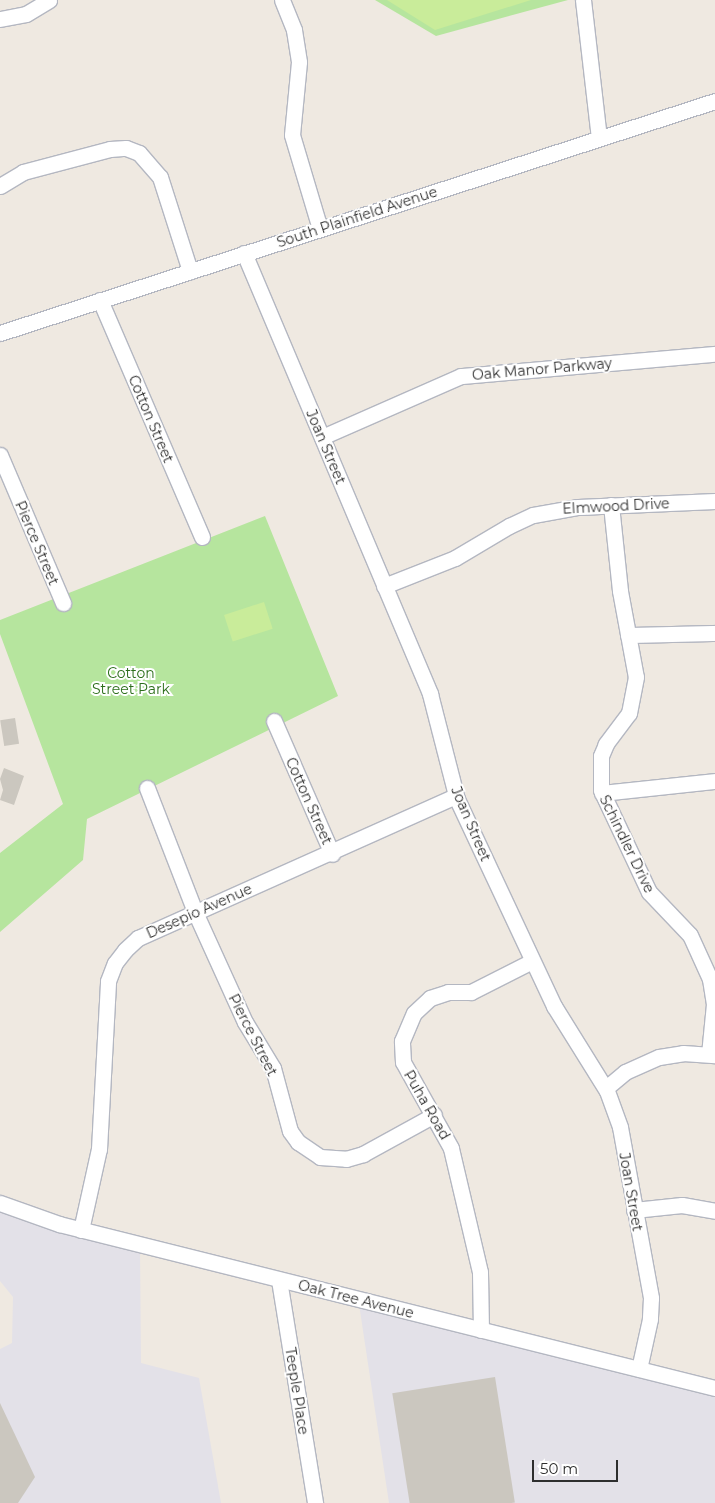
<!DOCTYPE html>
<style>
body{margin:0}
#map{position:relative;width:715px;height:1503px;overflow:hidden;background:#efe9e1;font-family:Montserrat,sans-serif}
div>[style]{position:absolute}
.industrial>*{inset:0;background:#e3e1e8}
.green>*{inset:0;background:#b6e59e}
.pitch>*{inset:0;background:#c9ec9a;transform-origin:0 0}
.building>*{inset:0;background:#cbc7bf;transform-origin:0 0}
.roads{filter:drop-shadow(1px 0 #b4b7c1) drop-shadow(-1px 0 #b4b7c1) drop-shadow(0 1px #b4b7c1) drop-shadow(0 -1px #b4b7c1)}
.minor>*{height:15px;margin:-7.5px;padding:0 7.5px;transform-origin:7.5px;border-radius:7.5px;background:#fff}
span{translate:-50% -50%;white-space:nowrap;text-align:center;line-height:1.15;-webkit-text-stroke:4px #fff;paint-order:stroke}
.street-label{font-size:14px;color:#2e2e2e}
.park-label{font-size:14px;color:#2c6e1b}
.scale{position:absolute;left:532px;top:1460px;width:86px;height:22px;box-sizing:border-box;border:2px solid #2e2e2e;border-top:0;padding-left:6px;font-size:15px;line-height:18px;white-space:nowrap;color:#2e2e2e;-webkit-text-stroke:4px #fff;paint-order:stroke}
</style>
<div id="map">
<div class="industrial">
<div style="clip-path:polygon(0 1207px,140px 1246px,141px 1363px,199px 1378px,221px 1503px,0 1503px,0 1349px,12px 1343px,13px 1297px,0 1281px)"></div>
<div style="clip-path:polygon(359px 1304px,715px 1395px,715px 1503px,389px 1503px)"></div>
</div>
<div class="green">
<div style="clip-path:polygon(375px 0,568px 0,436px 36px)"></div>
<div style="clip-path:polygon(265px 516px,338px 696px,87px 819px,83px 860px,0 932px,0 853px,63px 804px,0 634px,0 620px)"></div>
</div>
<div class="pitch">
<div style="clip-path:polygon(387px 0,531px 0,435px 30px)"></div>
<div style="left:264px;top:602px;width:28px;height:42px;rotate:72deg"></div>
</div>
<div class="building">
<div style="left:15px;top:718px;width:26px;height:15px;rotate:81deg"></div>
<div style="clip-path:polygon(4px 768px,24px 776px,14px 805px,0 800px,3px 790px,0 779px)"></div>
<div style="left:495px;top:1377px;width:127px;height:104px;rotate:81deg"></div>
<div style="clip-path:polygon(0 1403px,35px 1477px,18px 1503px,0 1503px)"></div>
</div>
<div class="roads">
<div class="minor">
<div style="left:282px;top:0;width:32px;rotate:68deg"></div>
<div style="left:294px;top:30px;width:32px;rotate:81deg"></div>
<div style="left:299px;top:62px;width:73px;rotate:95.5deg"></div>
<div style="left:292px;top:135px;width:98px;rotate:73.4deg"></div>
<div style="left:583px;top:0;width:139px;rotate:83.4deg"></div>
<div style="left:0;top:19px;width:26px;rotate:-11deg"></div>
<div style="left:26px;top:14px;width:27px;rotate:-31deg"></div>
<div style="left:0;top:186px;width:27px;rotate:-31deg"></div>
<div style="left:23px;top:172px;width:90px;rotate:-14.8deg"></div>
<div style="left:110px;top:149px;width:16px;rotate:-4deg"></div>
<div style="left:126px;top:148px;width:14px;rotate:21deg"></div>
<div style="left:139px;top:153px;width:32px;rotate:49deg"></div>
<div style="left:160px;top:177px;width:99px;rotate:72.3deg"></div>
<div style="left:244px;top:253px;width:479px;rotate:67.1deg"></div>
<div style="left:430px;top:694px;width:108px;rotate:75.6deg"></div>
<div style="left:457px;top:799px;width:229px;rotate:64.9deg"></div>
<div style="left:554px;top:1006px;width:100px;rotate:58.1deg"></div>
<div style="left:607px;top:1091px;width:38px;rotate:70deg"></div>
<div style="left:620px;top:1127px;width:174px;rotate:79.7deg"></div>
<div style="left:651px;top:1298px;width:21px;rotate:93deg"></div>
<div style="left:650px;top:1319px;width:51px;rotate:102.4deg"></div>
<div style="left:100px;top:300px;width:258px;rotate:66.7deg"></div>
<div style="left:0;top:333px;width:752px;rotate:-17.98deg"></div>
<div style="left:322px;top:437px;width:152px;rotate:-23.7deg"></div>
<div style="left:461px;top:376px;width:255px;rotate:-5deg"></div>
<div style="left:0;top:455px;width:161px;rotate:66.9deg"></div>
<div style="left:611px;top:505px;width:86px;rotate:84deg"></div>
<div style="left:620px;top:591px;width:87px;rotate:79.5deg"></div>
<div style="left:636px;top:677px;width:37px;rotate:101deg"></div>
<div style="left:629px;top:713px;width:39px;rotate:127deg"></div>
<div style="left:606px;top:744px;width:13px;rotate:113deg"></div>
<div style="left:601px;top:756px;width:34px;rotate:90deg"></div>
<div style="left:601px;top:790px;width:113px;rotate:64.8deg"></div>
<div style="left:649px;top:892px;width:59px;rotate:46.4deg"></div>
<div style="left:690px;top:935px;width:48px;rotate:65.6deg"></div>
<div style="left:710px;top:979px;width:25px;rotate:81deg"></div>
<div style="left:714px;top:1004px;width:50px;rotate:95.7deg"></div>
<div style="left:384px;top:586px;width:76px;rotate:-21.5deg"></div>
<div style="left:455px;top:558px;width:63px;rotate:-30.7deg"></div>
<div style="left:509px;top:526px;width:26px;rotate:-25deg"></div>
<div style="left:533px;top:515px;width:46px;rotate:-10.1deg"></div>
<div style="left:578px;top:507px;width:137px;rotate:-2.5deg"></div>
<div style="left:628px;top:635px;width:87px;rotate:-1.3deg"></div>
<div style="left:274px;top:721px;width:145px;rotate:66.4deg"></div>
<div style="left:147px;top:788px;width:133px;rotate:68.8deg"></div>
<div style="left:195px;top:912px;width:121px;rotate:65.6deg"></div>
<div style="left:245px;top:1022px;width:54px;rotate:58.7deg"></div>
<div style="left:273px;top:1068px;width:65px;rotate:74.9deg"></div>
<div style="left:290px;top:1131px;width:14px;rotate:54deg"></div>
<div style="left:298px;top:1142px;width:27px;rotate:34deg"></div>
<div style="left:320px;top:1157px;width:26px;rotate:4deg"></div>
<div style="left:346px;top:1159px;width:18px;rotate:-16deg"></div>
<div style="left:363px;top:1154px;width:81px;rotate:-28.8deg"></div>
<div style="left:602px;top:793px;width:114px;rotate:-6.1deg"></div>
<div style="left:606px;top:1088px;width:25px;rotate:-40deg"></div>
<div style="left:625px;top:1072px;width:37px;rotate:-24deg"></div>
<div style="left:659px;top:1057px;width:24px;rotate:-9deg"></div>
<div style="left:683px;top:1053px;width:32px;rotate:4deg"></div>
<div style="left:0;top:1203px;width:63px;rotate:19.6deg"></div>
<div style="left:59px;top:1224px;width:676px;rotate:14.04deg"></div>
<div style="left:634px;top:1210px;width:48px;rotate:-5.9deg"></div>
<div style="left:682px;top:1205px;width:34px;rotate:10deg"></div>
<div style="left:81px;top:1230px;width:83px;rotate:-77.5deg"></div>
<div style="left:99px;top:1149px;width:168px;rotate:-86.9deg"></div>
<div style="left:108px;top:981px;width:19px;rotate:-69deg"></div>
<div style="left:115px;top:963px;width:16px;rotate:-52deg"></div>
<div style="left:125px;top:950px;width:18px;rotate:-43deg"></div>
<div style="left:138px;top:938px;width:348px;rotate:-24.1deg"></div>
<div style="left:279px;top:1280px;width:226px;rotate:80.8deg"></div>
<div style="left:481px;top:1330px;width:58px;rotate:-91deg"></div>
<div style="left:480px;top:1272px;width:127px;rotate:-103.2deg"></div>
<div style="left:451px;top:1148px;width:98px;rotate:-119.2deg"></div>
<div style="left:403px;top:1062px;width:21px;rotate:-93deg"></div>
<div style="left:402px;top:1041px;width:30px;rotate:-67deg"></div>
<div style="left:414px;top:1013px;width:22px;rotate:-43deg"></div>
<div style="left:430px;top:998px;width:19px;rotate:-18deg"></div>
<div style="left:448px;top:992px;width:23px"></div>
<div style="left:471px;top:992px;width:68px;rotate:-26.9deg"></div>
</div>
</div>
<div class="street-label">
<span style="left:357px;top:217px;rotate:-18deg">South Plainfield Avenue</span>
<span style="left:542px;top:369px;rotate:-5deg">Oak Manor Parkway</span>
<span style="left:151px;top:419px;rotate:67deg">Cotton Street</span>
<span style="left:326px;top:447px;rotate:67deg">Joan Street</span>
<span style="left:616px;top:506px;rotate:-3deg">Elmwood Drive</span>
<span style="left:37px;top:543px;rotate:67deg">Pierce Street</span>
<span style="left:309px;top:801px;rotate:66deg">Cotton Street</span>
<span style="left:471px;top:824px;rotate:67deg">Joan Street</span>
<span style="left:627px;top:844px;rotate:64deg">Schindler Drive</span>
<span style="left:199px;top:911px;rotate:-24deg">Desepio Avenue</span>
<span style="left:253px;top:1035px;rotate:63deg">Pierce Street</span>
<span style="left:427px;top:1105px;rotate:60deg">Puha Road</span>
<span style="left:631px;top:1192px;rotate:80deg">Joan Street</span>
<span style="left:356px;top:1299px;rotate:14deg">Oak Tree Avenue</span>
<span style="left:297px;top:1391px;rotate:81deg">Teeple Place</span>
</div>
<div class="park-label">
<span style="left:131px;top:681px">Cotton<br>Street Park</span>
</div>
<div class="scale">50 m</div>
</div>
